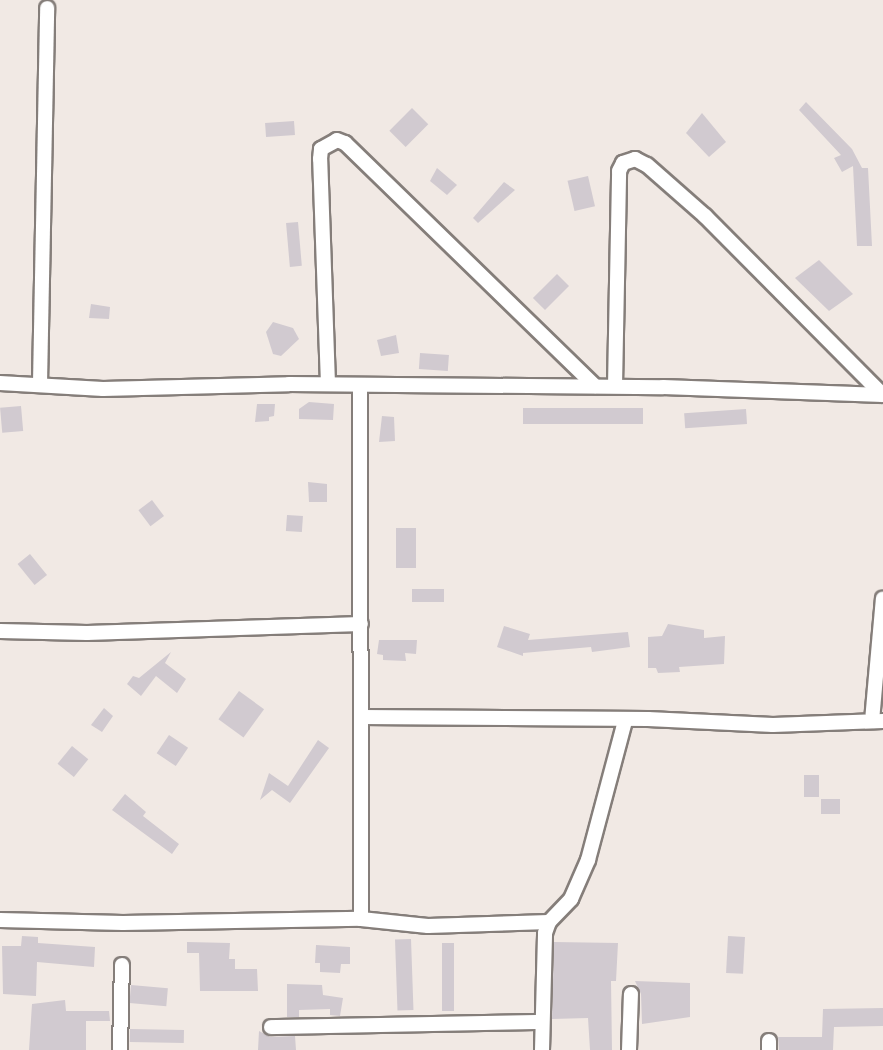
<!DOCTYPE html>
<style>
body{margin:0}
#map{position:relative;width:883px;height:1050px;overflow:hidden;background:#f1e9e4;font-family:Literata,serif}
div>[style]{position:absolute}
.building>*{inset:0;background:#d1cad0;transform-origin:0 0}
.roads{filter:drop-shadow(2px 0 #857e7a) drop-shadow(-2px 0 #857e7a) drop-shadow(0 2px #857e7a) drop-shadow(0 -2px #857e7a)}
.minor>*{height:14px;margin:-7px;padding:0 7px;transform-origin:7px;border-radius:7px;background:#fff}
span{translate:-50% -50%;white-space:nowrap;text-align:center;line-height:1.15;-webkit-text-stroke:5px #fff;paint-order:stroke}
</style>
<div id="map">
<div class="building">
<div style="clip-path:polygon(806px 102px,852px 149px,862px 168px,868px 168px,872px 246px,857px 246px,853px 166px,842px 172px,834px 158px,841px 155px,799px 110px)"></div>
<div style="left:412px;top:108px;width:23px;height:32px;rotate:45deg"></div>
<div style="clip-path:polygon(702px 113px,726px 142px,709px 157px,686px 133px)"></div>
<div style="left:294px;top:121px;width:14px;height:29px;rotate:86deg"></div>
<div style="clip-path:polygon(437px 168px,457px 185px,447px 195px,430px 181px)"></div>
<div style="left:588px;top:176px;width:31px;height:21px;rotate:77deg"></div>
<div style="clip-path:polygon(504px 182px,515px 190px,478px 223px,473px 218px)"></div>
<div style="left:298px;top:222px;width:44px;height:12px;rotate:85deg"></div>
<div style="clip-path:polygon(819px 260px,853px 294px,829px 311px,795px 278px)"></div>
<div style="left:557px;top:274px;width:17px;height:34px;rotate:45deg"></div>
<div style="clip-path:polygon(91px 304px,110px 307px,109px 319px,89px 318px)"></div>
<div style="clip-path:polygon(273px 322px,293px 328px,299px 339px,281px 356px,273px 354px,266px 332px)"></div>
<div style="clip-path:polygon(396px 335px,399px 353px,381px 356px,377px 340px)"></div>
<div style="left:420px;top:353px;width:29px;height:16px;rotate:4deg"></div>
<div style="clip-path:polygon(309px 402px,334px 404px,333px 420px,299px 419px,299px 409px)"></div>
<div style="clip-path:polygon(257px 404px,275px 404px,274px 416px,269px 417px,269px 421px,255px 422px)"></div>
<div style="left:21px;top:406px;width:25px;height:21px;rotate:85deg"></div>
<div style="left:643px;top:408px;width:16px;height:120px;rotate:90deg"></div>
<div style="left:746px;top:409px;width:15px;height:62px;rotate:86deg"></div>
<div style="clip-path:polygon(382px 416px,394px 417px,395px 441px,379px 442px)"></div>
<div style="clip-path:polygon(308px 482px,327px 484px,327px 502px,309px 502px)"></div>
<div style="left:152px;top:500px;width:20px;height:17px;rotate:53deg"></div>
<div style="left:287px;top:515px;width:16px;height:16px;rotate:4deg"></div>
<div style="left:396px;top:528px;width:20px;height:40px"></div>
<div style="left:30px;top:554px;width:27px;height:16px;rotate:51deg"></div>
<div style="left:412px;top:589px;width:32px;height:13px"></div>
<div style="clip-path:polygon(668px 624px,704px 630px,704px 638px,725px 636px,724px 664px,679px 667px,680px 672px,658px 673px,656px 668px,648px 668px,648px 637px,662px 636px)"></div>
<div style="clip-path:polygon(504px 626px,530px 634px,528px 640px,628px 632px,630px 647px,592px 652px,591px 647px,523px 653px,523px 656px,497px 647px)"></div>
<div style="clip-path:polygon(379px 640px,417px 640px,416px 654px,405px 653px,406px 661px,383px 660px,383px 655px,377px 654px)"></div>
<div style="clip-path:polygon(171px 652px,165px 663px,186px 679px,177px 693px,156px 676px,141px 696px,127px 684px,133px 676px,139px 678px)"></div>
<div style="left:239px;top:691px;width:31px;height:35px;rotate:36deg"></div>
<div style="clip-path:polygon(104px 708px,113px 716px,102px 732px,91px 725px)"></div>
<div style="left:169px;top:735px;width:23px;height:22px;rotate:34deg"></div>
<div style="clip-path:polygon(318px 740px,329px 748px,290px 803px,272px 790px,260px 800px,269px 773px,288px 786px)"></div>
<div style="left:72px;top:746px;width:21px;height:23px;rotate:39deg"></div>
<div style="left:804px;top:775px;width:15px;height:22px"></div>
<div style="clip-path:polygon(125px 794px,146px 812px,143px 816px,179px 844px,172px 854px,112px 810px)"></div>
<div style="left:821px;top:799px;width:19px;height:15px"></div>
<div style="clip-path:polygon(22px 936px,38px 937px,38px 943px,95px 947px,94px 967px,37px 962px,36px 996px,3px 994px,2px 946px,21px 946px)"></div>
<div style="left:728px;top:936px;width:17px;height:37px;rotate:3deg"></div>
<div style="left:411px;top:939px;width:71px;height:16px;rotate:88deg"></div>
<div style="clip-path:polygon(187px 942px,230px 943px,229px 959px,235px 959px,235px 969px,257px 969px,258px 991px,200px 991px,199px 953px,187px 953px)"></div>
<div style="clip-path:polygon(554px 942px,618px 943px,616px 981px,611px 981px,612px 1050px,590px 1050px,588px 1018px,552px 1019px)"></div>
<div style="left:442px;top:943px;width:12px;height:68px"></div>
<div style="clip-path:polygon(316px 945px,350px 947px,350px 964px,341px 964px,340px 973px,320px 972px,320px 963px,315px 963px)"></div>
<div style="clip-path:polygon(635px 981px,690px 983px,690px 1017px,642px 1024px,641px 994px)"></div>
<div style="clip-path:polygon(287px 984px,322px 985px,323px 995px,343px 998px,340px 1016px,330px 1015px,330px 1009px,299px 1010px,299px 1017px,287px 1017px)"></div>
<div style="left:131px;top:985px;width:37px;height:18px;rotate:5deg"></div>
<div style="clip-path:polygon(65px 1000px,66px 1011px,109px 1011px,110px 1021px,86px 1021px,86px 1050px,29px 1050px,32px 1004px)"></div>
<div style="clip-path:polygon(883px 1008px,883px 1026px,834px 1027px,833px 1050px,779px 1050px,778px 1037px,822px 1037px,823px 1009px)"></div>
<div style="left:130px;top:1029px;width:54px;height:13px;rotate:1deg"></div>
<div style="clip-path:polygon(259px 1031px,270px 1037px,295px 1036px,296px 1050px,258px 1050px)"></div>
</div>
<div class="roads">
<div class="minor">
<div style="left:0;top:383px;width:103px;rotate:3.3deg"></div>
<div style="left:103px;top:389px;width:186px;rotate:-1.5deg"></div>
<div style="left:289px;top:384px;width:374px;rotate:0.5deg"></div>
<div style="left:663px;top:387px;width:220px;rotate:2.1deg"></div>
<div style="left:40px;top:383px;width:375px;rotate:-88.9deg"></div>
<div style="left:328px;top:384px;width:225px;rotate:-92deg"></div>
<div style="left:320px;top:159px;width:10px;rotate:-84deg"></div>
<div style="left:321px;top:149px;width:18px;rotate:-29deg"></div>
<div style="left:337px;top:140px;width:9px;rotate:21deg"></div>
<div style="left:345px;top:143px;width:349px;rotate:44.2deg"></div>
<div style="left:360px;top:385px;width:534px;rotate:89.89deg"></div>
<div style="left:361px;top:919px;width:67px;rotate:6deg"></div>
<div style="left:428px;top:926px;width:121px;rotate:-1.9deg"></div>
<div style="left:615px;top:386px;width:215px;rotate:-88.9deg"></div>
<div style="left:619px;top:171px;width:9px;rotate:-63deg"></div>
<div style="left:623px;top:163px;width:13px;rotate:-18deg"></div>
<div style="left:635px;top:159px;width:13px;rotate:27deg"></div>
<div style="left:647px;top:165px;width:77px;rotate:41.3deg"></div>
<div style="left:705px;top:216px;width:252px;rotate:45.2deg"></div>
<div style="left:0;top:631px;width:87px;rotate:1.3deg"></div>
<div style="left:87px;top:633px;width:274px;rotate:-1.9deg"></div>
<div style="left:362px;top:717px;width:286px;rotate:0.4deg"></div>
<div style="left:648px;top:719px;width:125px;rotate:2.7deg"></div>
<div style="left:773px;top:725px;width:110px;rotate:-2.1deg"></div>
<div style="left:872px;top:721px;width:123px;rotate:-84.9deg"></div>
<div style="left:0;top:920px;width:123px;rotate:1.4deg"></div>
<div style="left:123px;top:923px;width:238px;rotate:-1deg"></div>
<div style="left:271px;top:1027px;width:271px;rotate:-1.1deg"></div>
<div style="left:769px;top:1041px;width:9px;rotate:90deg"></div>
<div style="left:120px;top:1050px;width:85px;rotate:-88.7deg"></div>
<div style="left:542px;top:1050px;width:117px;rotate:-88.5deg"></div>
<div style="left:545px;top:933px;width:12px;rotate:-70deg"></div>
<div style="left:549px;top:922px;width:32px;rotate:-46deg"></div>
<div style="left:571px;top:899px;width:43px;rotate:-66.4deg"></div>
<div style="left:588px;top:860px;width:144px;rotate:-75.1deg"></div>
<div style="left:629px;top:1050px;width:56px;rotate:-88deg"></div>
</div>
</div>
</div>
